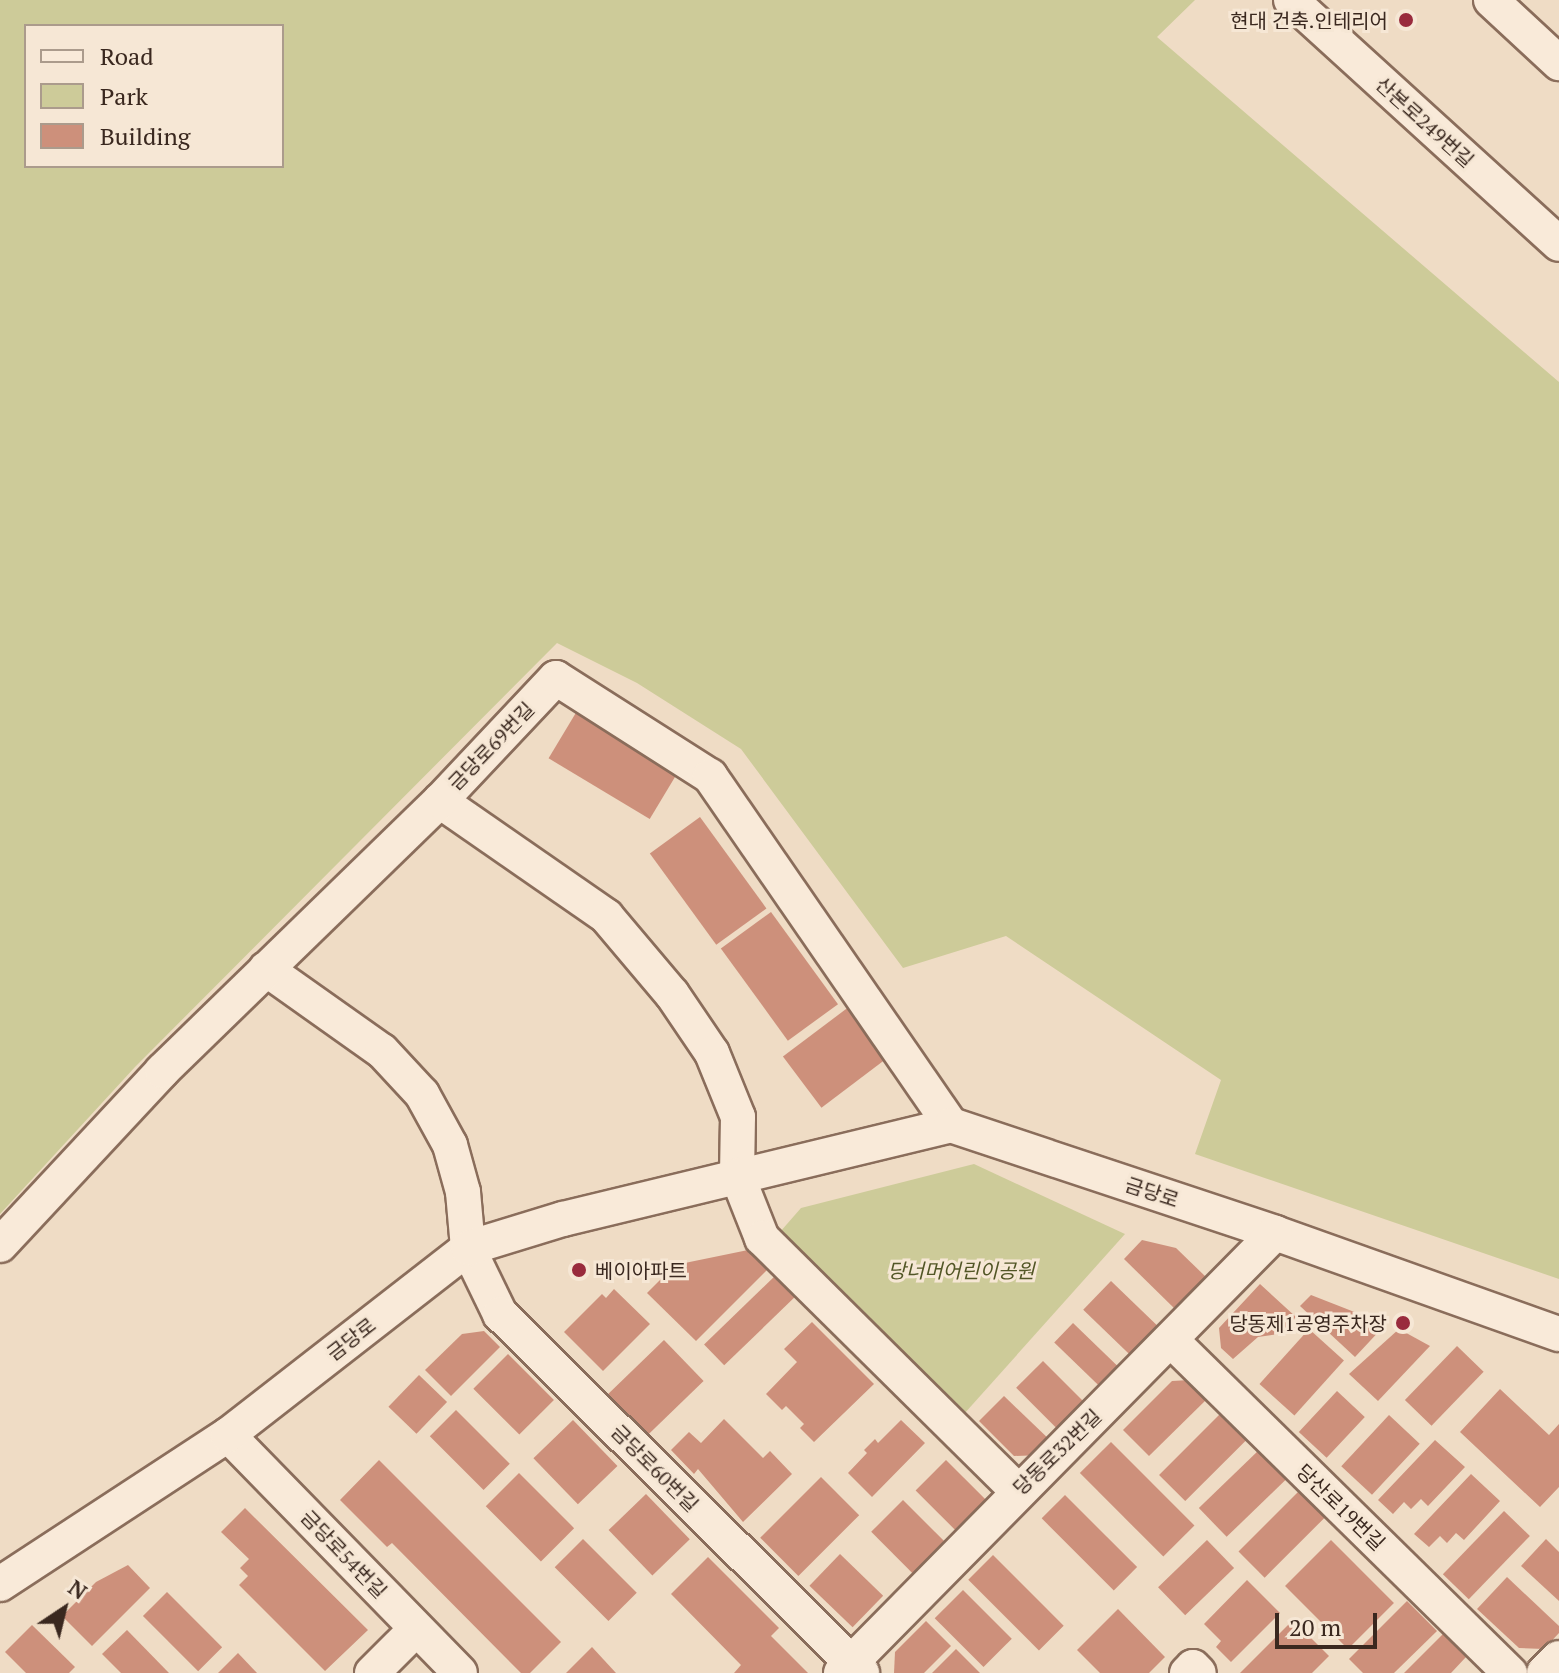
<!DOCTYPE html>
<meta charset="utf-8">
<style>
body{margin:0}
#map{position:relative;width:1559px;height:1673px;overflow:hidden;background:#efdcc5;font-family:"PT Serif","Noto Sans KR",serif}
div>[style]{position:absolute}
.green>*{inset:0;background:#cdcb99}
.building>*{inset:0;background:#cd907b;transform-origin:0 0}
.roads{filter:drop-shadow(2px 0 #8a6d5b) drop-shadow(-2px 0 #8a6d5b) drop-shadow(0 2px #8a6d5b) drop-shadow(0 -2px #8a6d5b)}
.minor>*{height:34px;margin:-17px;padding:0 17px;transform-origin:17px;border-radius:17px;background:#f9ead9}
.dots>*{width:22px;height:22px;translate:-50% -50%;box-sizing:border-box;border:4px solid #f6e7d5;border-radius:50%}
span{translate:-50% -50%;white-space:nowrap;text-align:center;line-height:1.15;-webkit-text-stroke:6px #f6e7d5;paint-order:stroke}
.poi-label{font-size:20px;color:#3a281f}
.right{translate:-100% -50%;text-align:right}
.left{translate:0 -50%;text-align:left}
.street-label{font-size:20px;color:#3a281f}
.park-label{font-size:20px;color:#525626;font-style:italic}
.legend{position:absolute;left:24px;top:24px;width:260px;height:144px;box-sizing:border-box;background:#f6e7d5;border:2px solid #ab9b8c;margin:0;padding:10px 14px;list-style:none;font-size:24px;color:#3a281f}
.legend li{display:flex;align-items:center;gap:16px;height:40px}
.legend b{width:40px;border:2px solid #ab9b8c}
.north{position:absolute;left:24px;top:1569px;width:80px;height:80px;-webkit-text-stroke:6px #f6e7d5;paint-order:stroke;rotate:35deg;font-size:22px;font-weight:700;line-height:32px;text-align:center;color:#3a281f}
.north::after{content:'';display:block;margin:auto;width:28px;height:36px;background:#3a281f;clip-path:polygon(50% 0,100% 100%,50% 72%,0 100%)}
.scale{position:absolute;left:1275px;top:1613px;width:102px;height:36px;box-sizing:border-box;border:4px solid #3a281f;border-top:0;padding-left:10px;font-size:24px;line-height:28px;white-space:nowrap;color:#3a281f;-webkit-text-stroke:6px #f6e7d5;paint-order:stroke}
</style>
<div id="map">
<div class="green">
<div style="clip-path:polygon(evenodd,0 0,1195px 0,1157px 37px,1559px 382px,1559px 1279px,1195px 1154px,1221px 1080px,1006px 936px,903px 968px,741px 749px,637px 683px,557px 643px,135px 1067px,0 1214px,0 0,282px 26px,282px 166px,26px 166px,26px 26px,282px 26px)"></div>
<div style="clip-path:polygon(974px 1164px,1125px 1234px,964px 1414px,780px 1232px,801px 1208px)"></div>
</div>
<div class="building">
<div style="left:580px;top:706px;width:118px;height:61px;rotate:31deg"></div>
<div style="left:700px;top:817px;width:113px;height:62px;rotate:54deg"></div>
<div style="left:771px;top:912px;width:114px;height:62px;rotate:54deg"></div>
<div style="left:854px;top:1003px;width:64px;height:89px;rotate:53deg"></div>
<div style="clip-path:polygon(1142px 1240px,1176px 1248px,1207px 1278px,1176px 1310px,1124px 1259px)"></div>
<div style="clip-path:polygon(753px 1249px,770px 1267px,696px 1341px,647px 1293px,675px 1265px)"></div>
<div style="left:776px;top:1275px;width:29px;height:100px;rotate:46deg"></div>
<div style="left:1111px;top:1281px;width:66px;height:40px;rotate:44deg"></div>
<div style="clip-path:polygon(1260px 1284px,1296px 1317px,1279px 1334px,1258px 1337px,1233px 1359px,1221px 1348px,1219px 1328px)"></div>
<div style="clip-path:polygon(614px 1289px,650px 1324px,603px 1371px,564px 1332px,602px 1294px,606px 1298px)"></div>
<div style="clip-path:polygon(1311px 1295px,1380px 1322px,1384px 1326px,1355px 1357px,1300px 1306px)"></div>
<div style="clip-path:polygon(812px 1322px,874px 1384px,814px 1442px,800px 1428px,804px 1424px,786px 1406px,782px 1410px,766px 1394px,797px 1362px,784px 1349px)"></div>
<div style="left:1073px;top:1323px;width:68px;height:27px;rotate:44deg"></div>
<div style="left:1309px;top:1329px;width:47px;height:74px;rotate:42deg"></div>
<div style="clip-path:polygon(1399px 1329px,1430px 1346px,1378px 1401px,1349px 1374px)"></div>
<div style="clip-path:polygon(484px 1331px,500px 1347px,451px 1396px,425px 1370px,462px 1334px)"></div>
<div style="left:664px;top:1340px;width:57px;height:78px;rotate:46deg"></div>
<div style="left:1457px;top:1346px;width:37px;height:75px;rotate:44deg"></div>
<div style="left:508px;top:1354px;width:65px;height:49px;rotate:45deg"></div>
<div style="left:1043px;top:1361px;width:64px;height:38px;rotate:45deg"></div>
<div style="left:419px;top:1375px;width:39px;height:44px;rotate:44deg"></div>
<div style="clip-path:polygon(1190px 1380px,1208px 1398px,1149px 1456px,1123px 1430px,1172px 1381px)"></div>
<div style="clip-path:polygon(1500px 1389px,1549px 1435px,1559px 1424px,1559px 1487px,1540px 1507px,1460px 1432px)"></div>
<div style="left:1337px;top:1391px;width:38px;height:56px;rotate:43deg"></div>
<div style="clip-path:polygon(1004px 1396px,1053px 1443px,1042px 1455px,1014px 1456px,979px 1421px)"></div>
<div style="left:456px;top:1410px;width:76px;height:37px;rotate:45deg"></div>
<div style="left:1222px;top:1412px;width:37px;height:89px;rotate:45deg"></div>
<div style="left:1389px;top:1415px;width:42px;height:70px;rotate:43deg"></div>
<div style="clip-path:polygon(724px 1419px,763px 1458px,770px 1451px,792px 1474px,743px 1522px,698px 1469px,694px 1474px,671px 1450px,689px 1432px,701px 1443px)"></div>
<div style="left:573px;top:1420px;width:64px;height:55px;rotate:46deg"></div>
<div style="clip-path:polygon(901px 1420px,925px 1443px,872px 1497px,848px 1473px,867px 1453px,864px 1450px,875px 1439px,878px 1443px)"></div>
<div style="clip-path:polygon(1435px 1440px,1465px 1467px,1428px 1506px,1421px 1499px,1411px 1509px,1404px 1502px,1393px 1514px,1378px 1500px)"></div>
<div style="left:1111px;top:1442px;width:118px;height:44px;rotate:45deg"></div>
<div style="left:1260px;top:1449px;width:40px;height:85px;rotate:46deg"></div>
<div style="clip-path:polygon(379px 1460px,561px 1642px,530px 1673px,521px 1673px,392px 1543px,387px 1547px,340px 1500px)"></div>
<div style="left:946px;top:1460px;width:62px;height:43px;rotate:45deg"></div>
<div style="left:519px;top:1473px;width:78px;height:47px;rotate:45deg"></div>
<div style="clip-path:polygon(1471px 1474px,1500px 1501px,1464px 1540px,1456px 1533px,1447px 1543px,1440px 1536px,1429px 1547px,1414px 1534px)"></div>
<div style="left:821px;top:1477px;width:54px;height:86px;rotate:45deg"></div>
<div style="left:1300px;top:1490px;width:37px;height:87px;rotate:45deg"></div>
<div style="left:646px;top:1494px;width:63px;height:52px;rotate:46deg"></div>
<div style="left:1065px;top:1495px;width:102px;height:33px;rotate:45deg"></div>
<div style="left:903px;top:1500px;width:62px;height:45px;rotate:45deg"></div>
<div style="clip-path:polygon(245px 1508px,368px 1630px,325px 1671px,239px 1585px,248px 1576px,240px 1568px,249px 1559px,221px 1532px)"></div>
<div style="left:1504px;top:1511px;width:36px;height:88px;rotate:44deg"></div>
<div style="left:583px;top:1539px;width:76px;height:40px;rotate:45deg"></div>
<div style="clip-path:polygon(1546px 1539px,1559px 1552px,1559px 1601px,1521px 1566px)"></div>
<div style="left:1207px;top:1540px;width:39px;height:68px;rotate:46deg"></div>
<div style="left:1331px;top:1540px;width:89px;height:65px;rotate:45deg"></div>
<div style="left:840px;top:1554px;width:60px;height:44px;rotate:44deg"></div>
<div style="left:993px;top:1555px;width:100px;height:35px;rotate:45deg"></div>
<div style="clip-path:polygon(708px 1557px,779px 1628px,771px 1636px,808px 1673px,734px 1673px,741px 1665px,671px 1594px)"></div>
<div style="clip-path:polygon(128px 1565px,150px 1588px,92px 1646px,62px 1616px,96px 1582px)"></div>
<div style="clip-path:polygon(1507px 1577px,1559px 1626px,1559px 1633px,1544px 1649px,1519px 1648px,1477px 1609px)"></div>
<div style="clip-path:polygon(1247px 1580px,1280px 1613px,1231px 1662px,1216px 1647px,1221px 1641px,1204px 1624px)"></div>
<div style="left:963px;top:1590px;width:69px;height:40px;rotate:45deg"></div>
<div style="left:167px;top:1592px;width:78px;height:34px;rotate:45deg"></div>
<div style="clip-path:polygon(1407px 1601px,1437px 1631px,1394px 1673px,1363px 1673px,1349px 1659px)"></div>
<div style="clip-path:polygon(1118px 1609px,1165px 1657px,1149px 1673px,1100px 1673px,1077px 1650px)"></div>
<div style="clip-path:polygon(1293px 1620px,1329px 1656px,1312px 1673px,1240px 1673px)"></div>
<div style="clip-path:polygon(926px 1621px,951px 1646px,924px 1673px,894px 1673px,895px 1652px)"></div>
<div style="clip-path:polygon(32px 1625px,75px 1667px,69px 1673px,26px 1673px,5px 1652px)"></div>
<div style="clip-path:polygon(127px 1630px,169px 1673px,121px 1673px,102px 1654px)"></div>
<div style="clip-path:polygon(1443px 1634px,1466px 1657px,1451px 1673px,1404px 1673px)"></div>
<div style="clip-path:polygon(592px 1647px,616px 1673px,566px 1673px)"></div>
<div style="clip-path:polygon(956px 1649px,980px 1673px,932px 1673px)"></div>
<div style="clip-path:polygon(238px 1653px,257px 1673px,218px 1673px)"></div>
</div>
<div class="roads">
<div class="minor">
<div style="left:1291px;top:0;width:362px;rotate:42.3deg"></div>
<div style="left:1491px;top:0;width:93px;rotate:42.8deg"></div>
<div style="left:440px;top:801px;width:202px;rotate:34.7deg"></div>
<div style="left:606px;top:916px;width:102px;rotate:49.8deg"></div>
<div style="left:672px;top:994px;width:71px;rotate:55.9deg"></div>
<div style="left:712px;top:1053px;width:69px;rotate:67.9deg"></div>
<div style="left:738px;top:1117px;width:58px;rotate:91deg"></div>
<div style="left:737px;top:1175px;width:68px;rotate:68.4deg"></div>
<div style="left:762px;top:1238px;width:359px;rotate:44.7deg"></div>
<div style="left:266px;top:969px;width:142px;rotate:35.3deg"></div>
<div style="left:382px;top:1051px;width:59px;rotate:47.1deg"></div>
<div style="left:422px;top:1094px;width:58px;rotate:61.2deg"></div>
<div style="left:450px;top:1145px;width:49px;rotate:74.5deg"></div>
<div style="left:463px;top:1192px;width:56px;rotate:84.9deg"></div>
<div style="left:468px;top:1248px;width:73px;rotate:64.1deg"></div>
<div style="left:500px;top:1314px;width:510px;rotate:44.76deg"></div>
<div style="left:0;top:1245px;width:238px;rotate:-47deg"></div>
<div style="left:162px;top:1071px;width:388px;rotate:-44.2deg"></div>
<div style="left:440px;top:801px;width:169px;rotate:-46.7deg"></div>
<div style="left:556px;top:678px;width:183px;rotate:32.5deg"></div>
<div style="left:710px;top:776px;width:424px;rotate:55.4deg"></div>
<div style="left:1172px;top:1341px;width:474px;rotate:44.5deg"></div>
<div style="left:228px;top:1435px;width:332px;rotate:45.7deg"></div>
<div style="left:0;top:1584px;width:272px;rotate:-33.2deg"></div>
<div style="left:228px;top:1435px;width:304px;rotate:-37.9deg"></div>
<div style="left:468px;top:1248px;width:99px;rotate:-17deg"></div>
<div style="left:563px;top:1219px;width:399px;rotate:-13.6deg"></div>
<div style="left:951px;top:1125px;width:342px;rotate:18.4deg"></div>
<div style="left:1275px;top:1233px;width:301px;rotate:19.6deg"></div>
<div style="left:372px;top:1673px;width:62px;rotate:-45deg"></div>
<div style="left:841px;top:1673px;width:618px;rotate:-45.39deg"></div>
<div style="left:1187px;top:1673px;width:8px;rotate:-45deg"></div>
<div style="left:1193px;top:1667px;width:8px;rotate:45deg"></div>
<div style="left:1544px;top:1673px;width:21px;rotate:-45deg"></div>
</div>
</div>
<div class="dots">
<div style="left:1406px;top:20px;background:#992b3d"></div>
<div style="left:579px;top:1270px;background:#992b3d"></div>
<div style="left:1403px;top:1323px;background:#992b3d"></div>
</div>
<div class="poi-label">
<span class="right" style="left:1388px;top:20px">현대 건축.인테리어</span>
<span class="left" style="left:595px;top:1270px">베이아파트</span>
<span class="right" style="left:1387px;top:1323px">당동제1공영주차장</span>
</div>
<div class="street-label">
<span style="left:1425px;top:122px;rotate:42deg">산본로249번길</span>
<span style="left:491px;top:746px;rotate:-46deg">금당로69번길</span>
<span style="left:1152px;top:1192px;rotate:18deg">금당로</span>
<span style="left:351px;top:1339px;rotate:-38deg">금당로</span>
<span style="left:1057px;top:1452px;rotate:-44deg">당동로32번길</span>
<span style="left:655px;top:1468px;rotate:45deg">금당로60번길</span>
<span style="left:1341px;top:1507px;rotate:44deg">당산로19번길</span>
<span style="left:344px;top:1554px;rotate:46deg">금당로54번길</span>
</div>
<div class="park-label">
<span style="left:961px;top:1270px">당너머어린이공원</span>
</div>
<ul class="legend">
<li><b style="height:10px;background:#f9ead9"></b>Road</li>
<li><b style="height:22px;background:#cdcb99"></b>Park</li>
<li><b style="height:22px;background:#cd907b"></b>Building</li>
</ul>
<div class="north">N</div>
<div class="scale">20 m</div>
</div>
